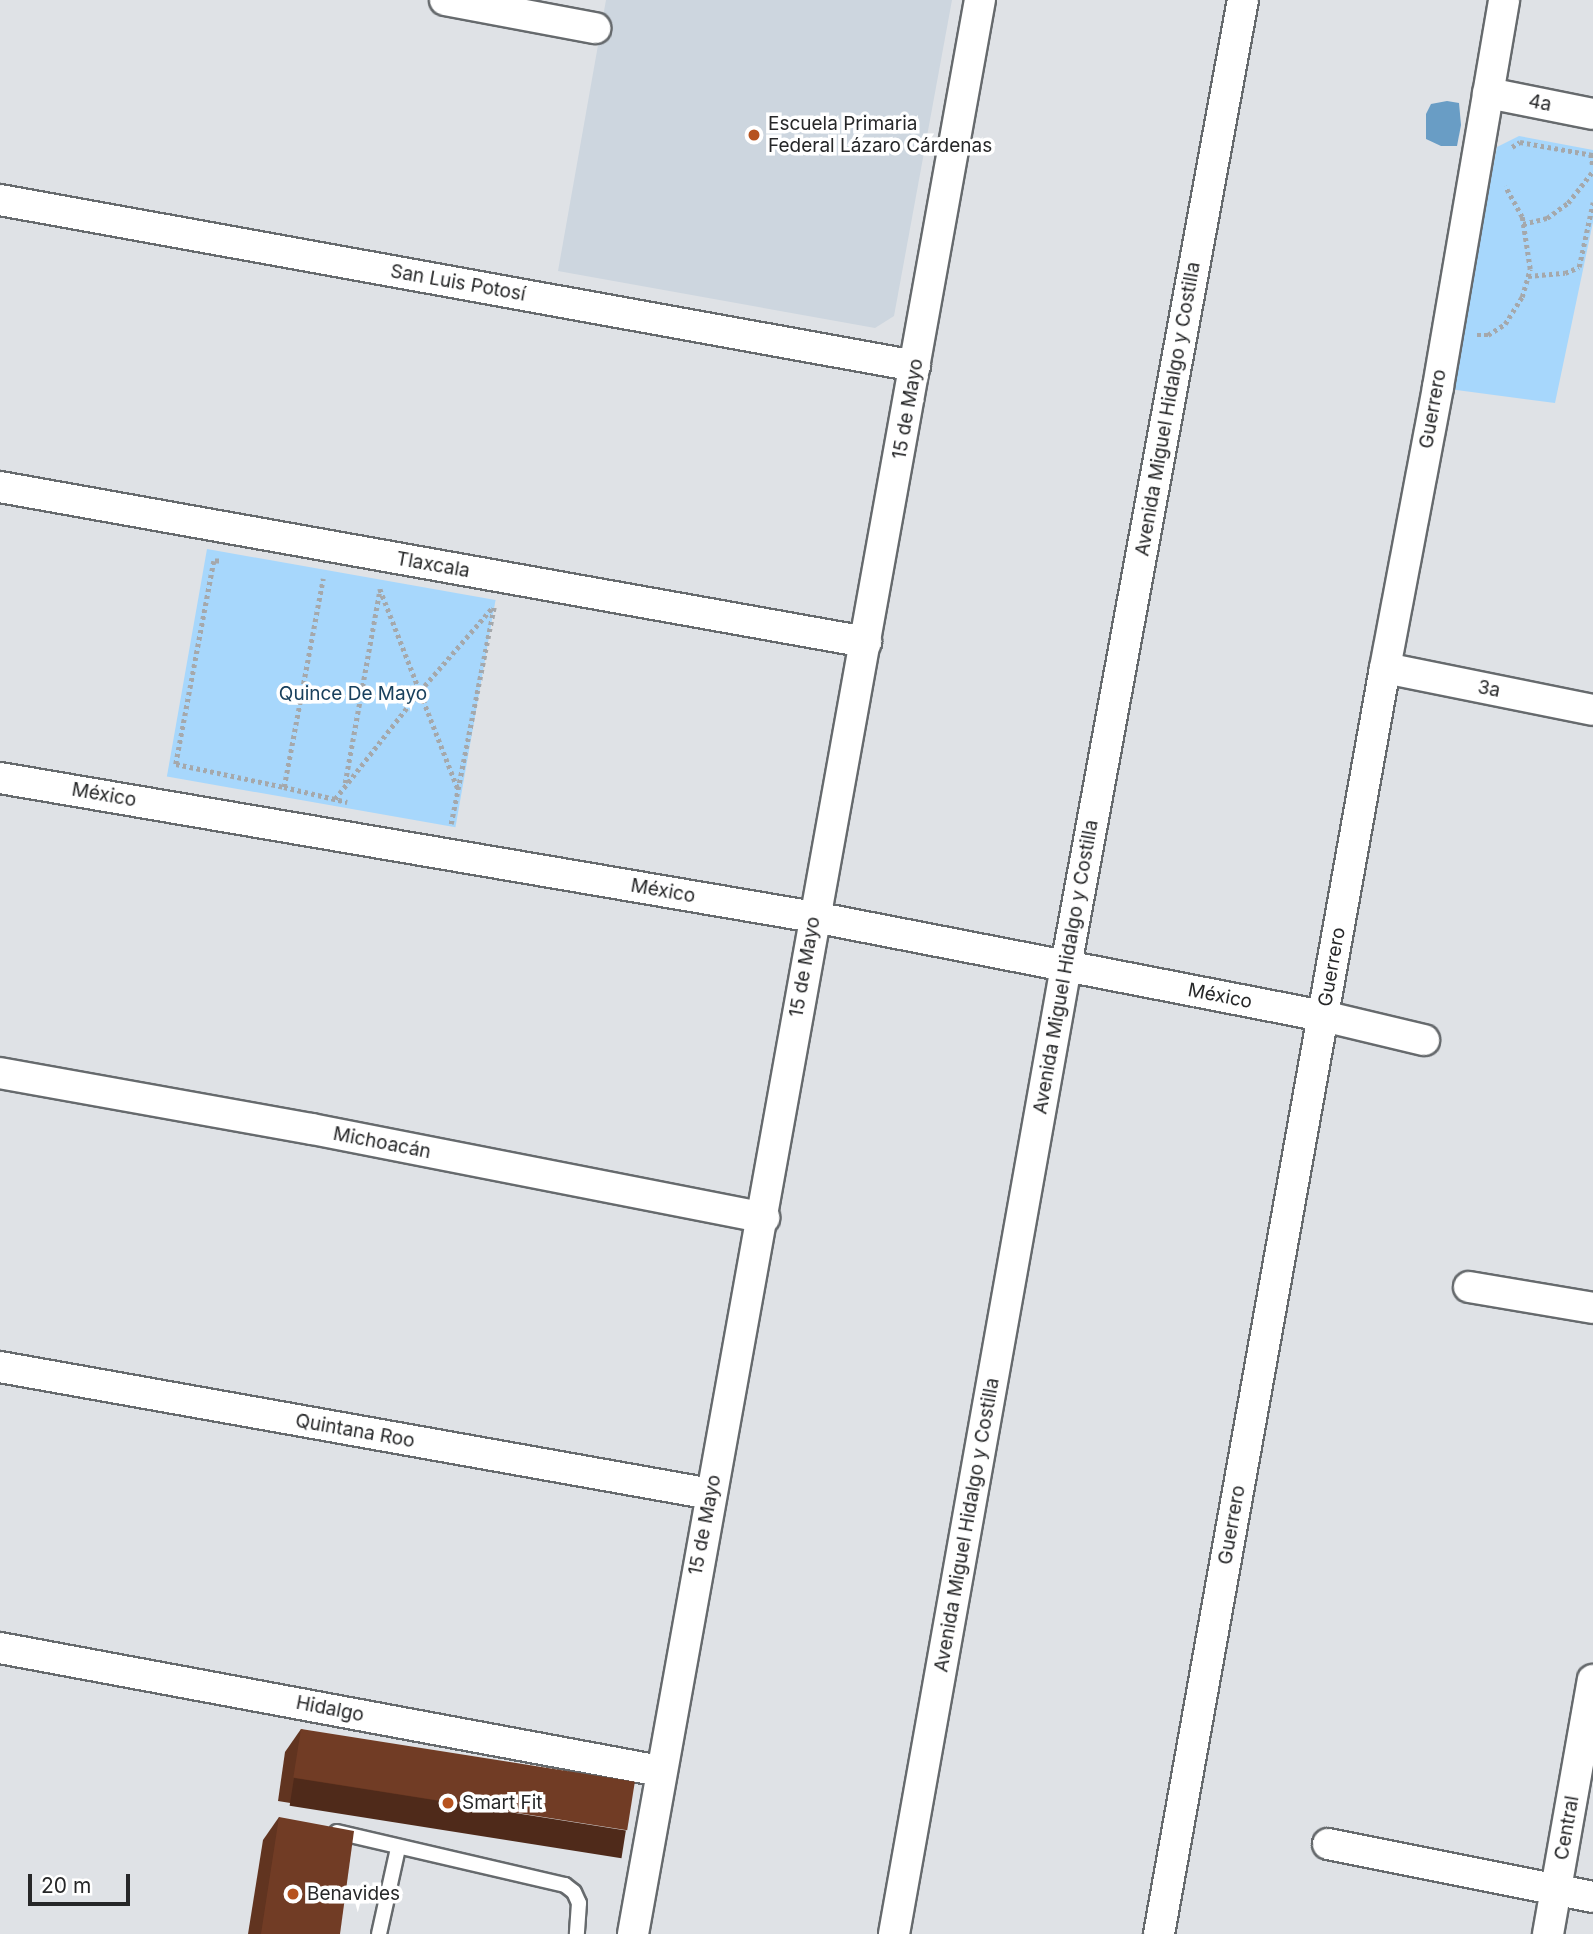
<!DOCTYPE html>
<meta charset="utf-8">
<style>
body{margin:0}
#map{position:relative;width:1593px;height:1934px;overflow:hidden;background:#dfe2e6;font-family:Inter,sans-serif}
div>[style]{position:absolute}
.built>*{inset:0;background:#cdd6df}
.green>*{inset:0;background:#a7d7fc;transform-origin:0 0}
.water>*{inset:0;background:#699dc5}
.path>*{height:4.5px;margin-top:-2.25px;transform-origin:0;background:repeating-linear-gradient(90deg,#a5a8ab 0 3.5px,transparent 0 7px)}
.roads{filter:drop-shadow(2px 0 #666a6d) drop-shadow(-2px 0 #666a6d) drop-shadow(0 2px #666a6d) drop-shadow(0 -2px #666a6d)}
.lane>*{height:14px;margin:-7px;padding:0 7px;transform-origin:7px;border-radius:7px;background:#fff}
.street>*{height:30px;margin:-15px;padding:0 15px;transform-origin:15px;border-radius:15px;background:#fff}
.wall>*{inset:0;background:#613420}
.shaded-wall>*{inset:0;background:#4f2a1a;transform-origin:0 0}
.building>*{inset:0;background:#713c25;transform-origin:0 0}
.dots>*{width:19px;height:19px;translate:-50% -50%;box-sizing:border-box;border:4px solid #fff;border-radius:50%}
span{translate:-50% -50%;white-space:nowrap;text-align:center;line-height:1.15;-webkit-text-stroke:7px #fff;paint-order:stroke}
.street-label{font-size:19px;color:#262728}
.poi-label{font-size:19px;color:#262728}
.left{translate:0 -50%;text-align:left}
.park-label{font-size:19px;color:#18405d}
.scale{position:absolute;left:28px;top:1874px;width:102px;height:32px;box-sizing:border-box;border:4px solid #262728;border-top:0;padding-left:9px;font-size:21px;line-height:24px;white-space:nowrap;color:#262728;-webkit-text-stroke:5px #fff;paint-order:stroke}
</style>
<div id="map">
<div class="built">
<div style="clip-path:polygon(606px 0,952px 0,894px 316px,875px 328px,558px 271px)"></div>
</div>
<div class="green">
<div style="clip-path:polygon(1519px 136px,1593px 150px,1593px 222px,1555px 403px,1449px 389px,1497px 147px)"></div>
<div style="left:207px;top:549px;width:293px;height:231px;rotate:10deg"></div>
</div>
<div class="water">
<div style="clip-path:polygon(1447px 101px,1459px 103px,1461px 125px,1457px 146px,1441px 146px,1426px 139px,1426px 114px,1431px 104px)"></div>
</div>
<div class="path">
<div style="left:1512px;top:147px;width:9px;rotate:-32deg"></div>
<div style="left:1520px;top:142px;width:74px;rotate:10.1deg"></div>
<div style="left:1591px;top:154px;width:12px;rotate:81deg"></div>
<div style="left:1523px;top:224px;width:25px;rotate:-14deg"></div>
<div style="left:1547px;top:218px;width:26px;rotate:-36deg"></div>
<div style="left:1568px;top:203px;width:41px;rotate:-52deg"></div>
<div style="left:1528px;top:276px;width:37px;rotate:-5deg"></div>
<div style="left:1565px;top:273px;width:15px;rotate:-23deg"></div>
<div style="left:1579px;top:267px;width:66px;rotate:-77.8deg"></div>
<div style="left:1477px;top:335px;width:11px"></div>
<div style="left:1488px;top:335px;width:20px;rotate:-33deg"></div>
<div style="left:1505px;top:324px;width:32px;rotate:-58deg"></div>
<div style="left:1522px;top:297px;width:29px;rotate:-74deg"></div>
<div style="left:1530px;top:269px;width:53px;rotate:-98.7deg"></div>
<div style="left:1522px;top:217px;width:35px;rotate:-119deg"></div>
<div style="left:219px;top:561px;width:5px;rotate:180deg"></div>
<div style="left:214px;top:561px;width:207px;rotate:100.6deg"></div>
<div style="left:176px;top:764px;width:110px;rotate:12deg"></div>
<div style="left:284px;top:787px;width:212px;rotate:-79.4deg"></div>
<div style="left:380px;top:589px;width:215px;rotate:68.7deg"></div>
<div style="left:345px;top:783px;width:197px;rotate:-79.8deg"></div>
<div style="left:284px;top:787px;width:65px;rotate:13.4deg"></div>
<div style="left:335px;top:799px;width:137px;rotate:-51.8deg"></div>
<div style="left:420px;top:691px;width:110px;rotate:-49.1deg"></div>
<div style="left:451px;top:824px;width:221px;rotate:-78.8deg"></div>
</div>
<div class="roads">
<div class="lane">
<div style="left:337px;top:1832px;width:234px;rotate:13.1deg"></div>
<div style="left:565px;top:1885px;width:11px;rotate:38deg"></div>
<div style="left:574px;top:1892px;width:12px;rotate:66deg"></div>
<div style="left:579px;top:1903px;width:31px;rotate:94deg"></div>
<div style="left:379px;top:1934px;width:88px;rotate:-77.5deg"></div>
</div>
<div class="street">
<div style="left:445px;top:0;width:153px;rotate:10.6deg"></div>
<div style="left:1488px;top:93px;width:107px;rotate:11.3deg"></div>
<div style="left:0;top:200px;width:930px;rotate:10.28deg"></div>
<div style="left:0;top:487px;width:880px;rotate:10.15deg"></div>
<div style="left:1385px;top:668px;width:212px;rotate:11.4deg"></div>
<div style="left:0;top:778px;width:826px;rotate:9.69deg"></div>
<div style="left:814px;top:917px;width:519px;rotate:11.01deg"></div>
<div style="left:1323px;top:1016px;width:104px;rotate:13.4deg"></div>
<div style="left:0;top:1073px;width:317px;rotate:10.2deg"></div>
<div style="left:312px;top:1129px;width:461px;rotate:11.1deg"></div>
<div style="left:1469px;top:1287px;width:126px;rotate:9.6deg"></div>
<div style="left:0;top:1367px;width:722px;rotate:10.13deg"></div>
<div style="left:0;top:1648px;width:671px;rotate:10.56deg"></div>
<div style="left:1328px;top:1844px;width:270px;rotate:11.3deg"></div>
<div style="left:633px;top:1934px;width:1965px;rotate:-79.83deg"></div>
<div style="left:894px;top:1934px;width:983px;rotate:-79.92deg"></div>
<div style="left:1066px;top:966px;width:982px;rotate:-79.62deg"></div>
<div style="left:1159px;top:1934px;width:1286px;rotate:-79.88deg"></div>
<div style="left:1385px;top:668px;width:286px;rotate:-79.3deg"></div>
<div style="left:1438px;top:387px;width:393px;rotate:-80.3deg"></div>
<div style="left:1548px;top:1934px;width:258px;rotate:-80deg"></div>
</div>
</div>
<div class="wall">
<div style="clip-path:polygon(301px 1729px,610px 1855px,278px 1801px,285px 1752px)"></div>
<div style="clip-path:polygon(279px 1817px,340px 1934px,248px 1934px,263px 1840px)"></div>
</div>
<div class="shaded-wall">
<div style="left:294px;top:1778px;width:336px;height:28px;rotate:9deg"></div>
</div>
<div class="building">
<div style="left:301px;top:1729px;width:338px;height:49px;rotate:9deg"></div>
<div style="clip-path:polygon(279px 1817px,354px 1831px,340px 1934px,261px 1934px)"></div>
</div>
<div class="dots">
<div style="left:754px;top:135px;background:#b6521e"></div>
<div style="left:448px;top:1803px;background:#b6521e"></div>
<div style="left:293px;top:1894px;background:#b6521e"></div>
</div>
<div class="street-label">
<span style="left:1540px;top:103px;rotate:11deg">4a</span>
<span style="left:458px;top:283px;rotate:10deg">San Luis Potosí</span>
<span style="left:908px;top:409px;rotate:-80deg">15 de Mayo</span>
<span style="left:1168px;top:409px;rotate:-80deg">Avenida Miguel Hidalgo y Costilla</span>
<span style="left:1433px;top:409px;rotate:-80deg">Guerrero</span>
<span style="left:433px;top:565px;rotate:10deg">Tlaxcala</span>
<span style="left:1489px;top:689px;rotate:11deg">3a</span>
<span style="left:104px;top:795px;rotate:10deg">México</span>
<span style="left:663px;top:891px;rotate:10deg">México</span>
<span style="left:805px;top:967px;rotate:-80deg">15 de Mayo</span>
<span style="left:1066px;top:967px;rotate:-80deg">Avenida Miguel Hidalgo y Costilla</span>
<span style="left:1332px;top:967px;rotate:-80deg">Guerrero</span>
<span style="left:1220px;top:996px;rotate:11deg">México</span>
<span style="left:382px;top:1143px;rotate:11deg">Michoacán</span>
<span style="left:355px;top:1431px;rotate:10deg">Quintana Roo</span>
<span style="left:705px;top:1525px;rotate:-79deg">15 de Mayo</span>
<span style="left:967px;top:1525px;rotate:-80deg">Avenida Miguel Hidalgo y Costilla</span>
<span style="left:1232px;top:1525px;rotate:-80deg">Guerrero</span>
<span style="left:330px;top:1709px;rotate:11deg">Hidalgo</span>
<span style="left:1567px;top:1828px;rotate:-80deg">Central</span>
</div>
<div class="poi-label">
<span class="left" style="left:768px;top:135px">Escuela Primaria<br>Federal Lázaro Cárdenas</span>
<span class="left" style="left:462px;top:1803px">Smart Fit</span>
<span class="left" style="left:307px;top:1894px">Benavides</span>
</div>
<div class="park-label">
<span style="left:353px;top:694px">Quince De Mayo</span>
</div>
<div class="scale">20 m</div>
</div>
